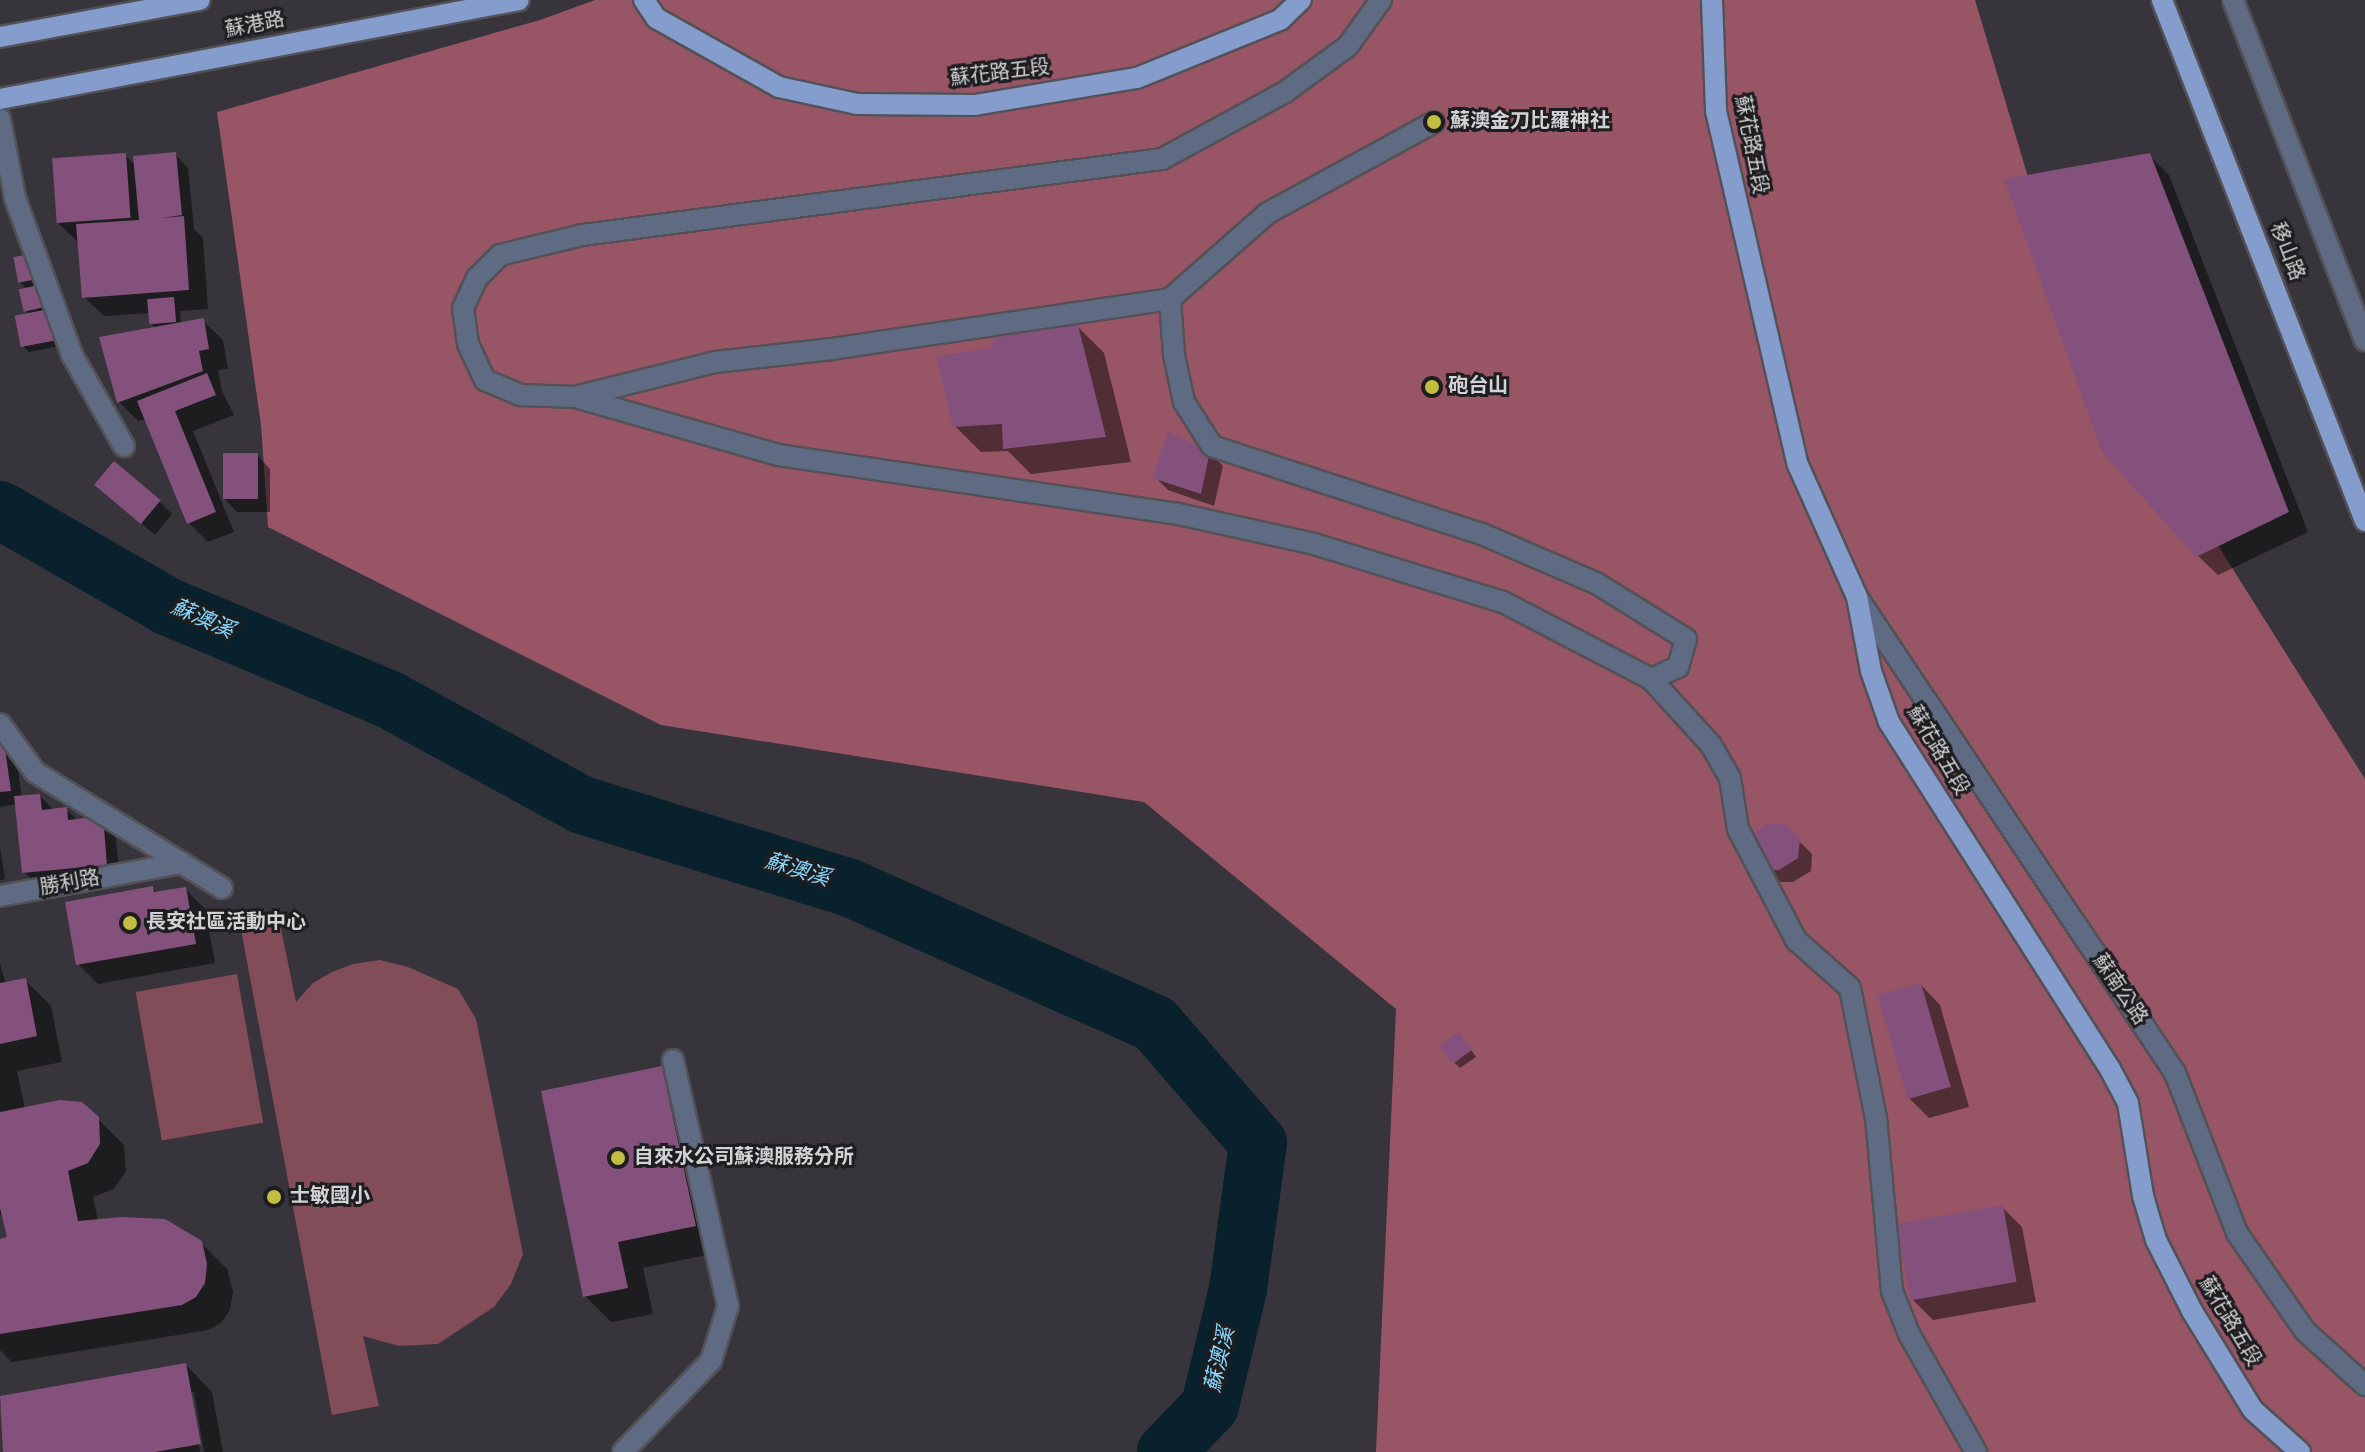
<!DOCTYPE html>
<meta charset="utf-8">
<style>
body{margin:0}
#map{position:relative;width:2365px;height:1452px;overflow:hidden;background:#37353b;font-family:Overpass,"Noto Sans TC",sans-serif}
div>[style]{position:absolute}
.green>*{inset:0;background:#824c58;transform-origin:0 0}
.forest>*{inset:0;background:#985565}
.shadow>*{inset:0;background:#0007}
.river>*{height:58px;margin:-29px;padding:0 29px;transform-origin:29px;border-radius:29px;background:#09212c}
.building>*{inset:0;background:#83517c;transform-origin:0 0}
.roads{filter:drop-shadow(2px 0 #535157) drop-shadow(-2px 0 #535157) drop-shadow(0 2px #535157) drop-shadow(0 -2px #535157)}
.minor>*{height:20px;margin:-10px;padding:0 10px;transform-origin:10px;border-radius:10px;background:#5f6b82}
.major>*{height:20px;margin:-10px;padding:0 10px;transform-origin:10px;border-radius:10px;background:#859dcd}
.dots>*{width:22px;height:22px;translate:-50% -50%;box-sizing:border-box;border:4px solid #1e1d20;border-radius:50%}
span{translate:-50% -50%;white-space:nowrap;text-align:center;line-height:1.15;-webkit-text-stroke:6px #1e1d20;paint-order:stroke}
.street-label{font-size:20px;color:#d2d1d5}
.poi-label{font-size:20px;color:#d2d1d5;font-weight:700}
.left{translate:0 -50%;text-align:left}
.water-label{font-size:22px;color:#87d7fe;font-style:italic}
</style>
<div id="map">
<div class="green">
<div style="clip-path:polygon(280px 924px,296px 1002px,313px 983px,332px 972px,353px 964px,380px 960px,408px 967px,458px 989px,476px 1019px,523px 1254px,511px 1284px,494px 1307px,438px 1344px,399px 1346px,363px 1336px,379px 1406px,332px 1415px,241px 930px)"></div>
<div style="left:237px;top:974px;width:151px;height:103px;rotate:80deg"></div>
</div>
<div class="forest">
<div style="clip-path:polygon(595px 0,1975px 0,2066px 304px,2365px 779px,2365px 1452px,1376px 1452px,1396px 1009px,1144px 802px,661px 725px,268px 527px,261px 425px,217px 112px,540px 20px)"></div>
</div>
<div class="shadow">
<div style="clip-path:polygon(175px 154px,188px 168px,194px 229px,203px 238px,208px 309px,180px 311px,181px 324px,203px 321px,223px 340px,228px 369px,218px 370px,222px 391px,234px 415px,193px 431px,234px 532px,208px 542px,188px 522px,146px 419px,138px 421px,119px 402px,156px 329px,151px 323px,150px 313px,104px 316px,84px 297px,80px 244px,59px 224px,125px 155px,136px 166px)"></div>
<div style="clip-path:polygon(2149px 155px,2169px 175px,2308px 532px,2218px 575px,2198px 556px)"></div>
<div style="clip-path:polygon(16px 259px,47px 292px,60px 346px,29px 352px,23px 346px,30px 315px,25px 310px,27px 289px,20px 282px)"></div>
<div style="clip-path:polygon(1078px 327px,1104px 353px,1131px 462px,1031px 474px,1008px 451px,981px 452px,955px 426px,993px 349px)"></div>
<div style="clip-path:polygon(1209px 452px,1223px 466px,1214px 506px,1168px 490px,1155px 477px)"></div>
<div style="clip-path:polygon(257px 455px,270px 469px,270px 512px,237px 512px,224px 498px)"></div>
<div style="clip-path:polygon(97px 485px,159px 501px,172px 514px,155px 535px)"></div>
<div style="clip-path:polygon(0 745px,16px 758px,22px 798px,40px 796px,53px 809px,66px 809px,78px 821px,102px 818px,115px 832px,120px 877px,37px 885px,24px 872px,17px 804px,0 807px)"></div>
<div style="clip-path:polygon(1783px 825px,1812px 854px,1811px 871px,1793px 882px,1778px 882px,1765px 869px)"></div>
<div style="clip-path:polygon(0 848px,5px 879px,0 880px)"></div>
<div style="clip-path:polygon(152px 888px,158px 894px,185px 889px,205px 909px,215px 963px,98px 984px,78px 964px)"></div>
<div style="clip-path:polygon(0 964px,6px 984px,25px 980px,51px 1006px,62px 1062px,17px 1071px,25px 1109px,97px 1118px,124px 1145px,126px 1171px,114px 1189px,93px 1197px,98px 1221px,200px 1242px,227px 1269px,233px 1292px,230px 1310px,221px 1323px,208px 1330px,12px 1362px,0 1350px,0 1241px,9px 1239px,4px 1214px,0 1215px)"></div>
<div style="clip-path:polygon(1921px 985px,1940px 1005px,1969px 1107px,1929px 1118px,1909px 1098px,1880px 997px)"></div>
<div style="clip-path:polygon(1464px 1040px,1476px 1057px,1460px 1068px,1454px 1062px)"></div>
<div style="clip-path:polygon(662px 1068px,688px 1094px,721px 1252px,643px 1268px,653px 1314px,611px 1322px,585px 1296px)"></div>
<div style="clip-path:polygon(2002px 1207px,2022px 1227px,2036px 1302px,1933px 1320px,1913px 1300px)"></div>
<div style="clip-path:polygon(186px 1365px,212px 1392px,223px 1452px,204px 1452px,194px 1392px,190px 1392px,200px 1452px,5px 1452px,0 1398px)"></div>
</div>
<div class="river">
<div style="left:0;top:510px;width:195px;rotate:29.9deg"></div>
<div style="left:169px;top:607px;width:240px;rotate:22.8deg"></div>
<div style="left:390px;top:700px;width:219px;rotate:28.7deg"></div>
<div style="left:582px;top:805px;width:281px;rotate:17.2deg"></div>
<div style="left:850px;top:888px;width:334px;rotate:24deg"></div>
<div style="left:1155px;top:1024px;width:157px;rotate:49.1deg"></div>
<div style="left:1258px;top:1143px;width:147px;rotate:97.8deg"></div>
<div style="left:1238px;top:1289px;width:120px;rotate:103.5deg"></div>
<div style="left:1210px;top:1406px;width:64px;rotate:133.7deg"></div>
</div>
<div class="building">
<div style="clip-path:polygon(176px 152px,182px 215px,162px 218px,184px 216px,189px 290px,82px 298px,76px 224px,139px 220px,133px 156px)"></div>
<div style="left:126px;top:153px;width:65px;height:74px;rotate:86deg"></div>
<div style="clip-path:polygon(2150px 153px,2289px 512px,2196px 557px,2102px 452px,2004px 179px)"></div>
<div style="left:30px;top:254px;width:26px;height:17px;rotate:79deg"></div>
<div style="left:42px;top:284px;width:23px;height:24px;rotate:77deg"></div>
<div style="left:174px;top:297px;width:25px;height:27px;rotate:85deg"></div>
<div style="left:49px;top:309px;width:32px;height:35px;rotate:79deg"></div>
<div style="clip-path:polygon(204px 318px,209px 349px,199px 351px,203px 371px,117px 403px,99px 337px)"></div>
<div style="clip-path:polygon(1078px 325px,1106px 437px,1003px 449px,1002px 424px,953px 427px,936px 356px,991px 348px,993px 338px)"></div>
<div style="clip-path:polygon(207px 373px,216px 395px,175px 411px,216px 512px,187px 524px,137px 401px)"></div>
<div style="clip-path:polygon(1168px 432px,1210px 451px,1201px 494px,1152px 478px)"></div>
<div style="left:223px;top:453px;width:35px;height:46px"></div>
<div style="left:114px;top:461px;width:61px;height:31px;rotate:40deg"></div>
<div style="clip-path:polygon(4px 742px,11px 791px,0 792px,0 743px)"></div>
<div style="clip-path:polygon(40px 794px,42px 810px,67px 807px,68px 820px,103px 816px,107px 865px,22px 873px,14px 796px)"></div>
<div style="clip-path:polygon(1769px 823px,1784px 823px,1800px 839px,1798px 858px,1779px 870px,1763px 870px,1753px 847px,1756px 832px)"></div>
<div style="clip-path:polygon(153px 886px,154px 892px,186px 887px,196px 944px,76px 965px,65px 902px)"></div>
<div style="clip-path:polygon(26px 978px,37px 1036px,0 1044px,0 983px)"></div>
<div style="left:1921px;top:983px;width:108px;height:45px;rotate:74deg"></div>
<div style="left:1459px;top:1032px;width:22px;height:24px;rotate:54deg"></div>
<div style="clip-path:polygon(662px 1066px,696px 1226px,618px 1242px,628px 1288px,583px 1297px,541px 1091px)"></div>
<div style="clip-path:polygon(60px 1100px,82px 1102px,99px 1117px,100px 1144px,88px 1163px,68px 1171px,78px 1221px,122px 1217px,165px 1219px,202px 1241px,207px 1264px,205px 1283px,196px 1297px,182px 1305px,0 1334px,0 1239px,7px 1237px,0 1208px,0 1112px)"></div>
<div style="left:2003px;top:1205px;width:78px;height:108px;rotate:80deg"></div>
<div style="clip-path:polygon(186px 1363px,201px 1444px,155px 1452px,3px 1452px,0 1396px)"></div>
</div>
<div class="roads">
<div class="minor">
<div style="left:1381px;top:0;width:57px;rotate:125.7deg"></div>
<div style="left:1348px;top:46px;width:78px;rotate:143.9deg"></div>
<div style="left:1285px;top:92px;width:140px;rotate:151.4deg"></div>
<div style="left:1162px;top:159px;width:585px;rotate:172.53deg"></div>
<div style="left:582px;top:235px;width:84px;rotate:166.3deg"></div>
<div style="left:500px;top:255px;width:33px;rotate:135deg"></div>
<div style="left:477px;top:278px;width:33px;rotate:115deg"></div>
<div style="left:463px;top:308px;width:36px;rotate:82deg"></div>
<div style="left:468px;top:344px;width:40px;rotate:65deg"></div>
<div style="left:485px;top:380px;width:39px;rotate:23deg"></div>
<div style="left:521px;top:395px;width:54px;rotate:2.1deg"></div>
<div style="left:575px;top:397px;width:212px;rotate:15.9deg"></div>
<div style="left:779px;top:455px;width:403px;rotate:8.4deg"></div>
<div style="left:1178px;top:514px;width:139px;rotate:12.4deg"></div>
<div style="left:1314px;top:544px;width:198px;rotate:17.1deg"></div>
<div style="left:1503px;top:602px;width:167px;rotate:27.5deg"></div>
<div style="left:1651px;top:679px;width:89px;rotate:47.7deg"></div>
<div style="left:1711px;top:745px;width:38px;rotate:60deg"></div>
<div style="left:1730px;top:778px;width:52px;rotate:81.1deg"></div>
<div style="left:1738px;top:829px;width:125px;rotate:62.4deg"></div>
<div style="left:1796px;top:940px;width:72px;rotate:41.6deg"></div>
<div style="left:1850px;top:988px;width:133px;rotate:78.7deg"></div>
<div style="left:1876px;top:1118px;width:174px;rotate:84.7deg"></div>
<div style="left:1892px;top:1291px;width:46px;rotate:68.4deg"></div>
<div style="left:1909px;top:1334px;width:136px;rotate:60.4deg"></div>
<div style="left:2233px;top:0;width:365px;rotate:68.8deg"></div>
<div style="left:0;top:119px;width:80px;rotate:79.2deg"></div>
<div style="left:15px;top:198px;width:167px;rotate:70deg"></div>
<div style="left:72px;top:355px;width:105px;rotate:60.3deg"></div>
<div style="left:1170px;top:299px;width:56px;rotate:85.9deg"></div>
<div style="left:1174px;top:355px;width:48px;rotate:78deg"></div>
<div style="left:1184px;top:402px;width:52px;rotate:57.5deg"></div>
<div style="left:1212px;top:446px;width:284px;rotate:18.1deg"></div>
<div style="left:1482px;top:534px;width:124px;rotate:23.3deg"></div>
<div style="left:1596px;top:583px;width:106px;rotate:31.9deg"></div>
<div style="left:1686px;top:639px;width:29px;rotate:106deg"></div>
<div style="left:1678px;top:667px;width:30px;rotate:156deg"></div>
<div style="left:575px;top:397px;width:144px;rotate:-14deg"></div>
<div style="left:715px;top:362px;width:118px;rotate:-6.3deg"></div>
<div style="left:832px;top:349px;width:342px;rotate:-8.4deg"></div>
<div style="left:1170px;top:299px;width:130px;rotate:-41.3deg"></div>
<div style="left:1268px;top:213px;width:189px;rotate:-28.7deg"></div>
<div style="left:1857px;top:597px;width:572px;rotate:56.25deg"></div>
<div style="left:2175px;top:1073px;width:172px;rotate:68.8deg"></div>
<div style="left:2237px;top:1233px;width:119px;rotate:55.2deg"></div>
<div style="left:2305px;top:1331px;width:81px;rotate:42deg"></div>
<div style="left:0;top:724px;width:59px;rotate:53.9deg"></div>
<div style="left:35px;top:772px;width:220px;rotate:31.8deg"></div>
<div style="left:0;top:896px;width:185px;rotate:-10.3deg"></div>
<div style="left:623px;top:1452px;width:127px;rotate:-46deg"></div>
<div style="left:711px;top:1361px;width:58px;rotate:-72.8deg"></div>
<div style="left:728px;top:1306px;width:252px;rotate:-102.6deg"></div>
</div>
<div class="major">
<div style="left:644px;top:0;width:22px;rotate:56deg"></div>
<div style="left:656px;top:18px;width:141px;rotate:29.3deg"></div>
<div style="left:779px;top:87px;width:80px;rotate:12.3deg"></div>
<div style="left:857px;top:104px;width:118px;rotate:0.5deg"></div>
<div style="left:975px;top:105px;width:164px;rotate:-9.5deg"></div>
<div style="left:1137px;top:78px;width:154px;rotate:-22.1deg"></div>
<div style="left:1280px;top:20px;width:29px;rotate:-44deg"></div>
<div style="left:1712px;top:0;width:111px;rotate:87.9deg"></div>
<div style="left:1716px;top:111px;width:363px;rotate:77deg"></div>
<div style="left:1798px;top:465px;width:145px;rotate:65.9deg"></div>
<div style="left:1857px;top:597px;width:75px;rotate:79.3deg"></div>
<div style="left:1871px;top:671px;width:54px;rotate:70.6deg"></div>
<div style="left:1889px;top:722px;width:411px;rotate:57.5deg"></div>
<div style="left:2110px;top:1069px;width:38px;rotate:62deg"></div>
<div style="left:2128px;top:1103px;width:94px;rotate:80.8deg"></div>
<div style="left:2143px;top:1196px;width:46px;rotate:73.5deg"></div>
<div style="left:2156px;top:1240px;width:80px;rotate:63.1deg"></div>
<div style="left:2192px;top:1311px;width:116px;rotate:58.4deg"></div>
<div style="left:2253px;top:1410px;width:63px;rotate:41.8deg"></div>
<div style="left:2162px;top:0;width:559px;rotate:68.71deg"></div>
<div style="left:0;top:37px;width:203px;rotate:-10.5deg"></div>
<div style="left:0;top:99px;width:528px;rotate:-10.8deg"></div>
</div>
</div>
<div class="dots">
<div style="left:1434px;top:122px;background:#c1bd40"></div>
<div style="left:1432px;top:387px;background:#c1bd40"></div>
<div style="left:130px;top:923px;background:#c1bd40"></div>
<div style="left:618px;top:1158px;background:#c1bd40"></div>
<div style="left:274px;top:1197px;background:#c1bd40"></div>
</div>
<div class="street-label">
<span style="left:255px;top:26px;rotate:-11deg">蘇港路</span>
<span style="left:1000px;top:74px;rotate:-7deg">蘇花路五段</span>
<span style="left:1750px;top:145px;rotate:79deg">蘇花路五段</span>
<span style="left:2286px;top:252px;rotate:69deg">移山路</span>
<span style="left:1937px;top:751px;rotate:59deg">蘇花路五段</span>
<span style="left:70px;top:884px;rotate:-10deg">勝利路</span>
<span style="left:2119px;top:990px;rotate:56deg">蘇南公路</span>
<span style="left:2229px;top:1322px;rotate:59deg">蘇花路五段</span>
</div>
<div class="poi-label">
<span class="left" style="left:1450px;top:122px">蘇澳金刀比羅神社</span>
<span class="left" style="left:1448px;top:387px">砲台山</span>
<span class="left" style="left:146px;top:923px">長安社區活動中心</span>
<span class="left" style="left:634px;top:1158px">自來水公司蘇澳服務分所</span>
<span class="left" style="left:290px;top:1197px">士敏國小</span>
</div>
<div class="water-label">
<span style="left:202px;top:620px;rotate:24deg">蘇澳溪</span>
<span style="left:797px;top:871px;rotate:17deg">蘇澳溪</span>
<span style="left:1221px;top:1360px;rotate:-77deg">蘇澳溪</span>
</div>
</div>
